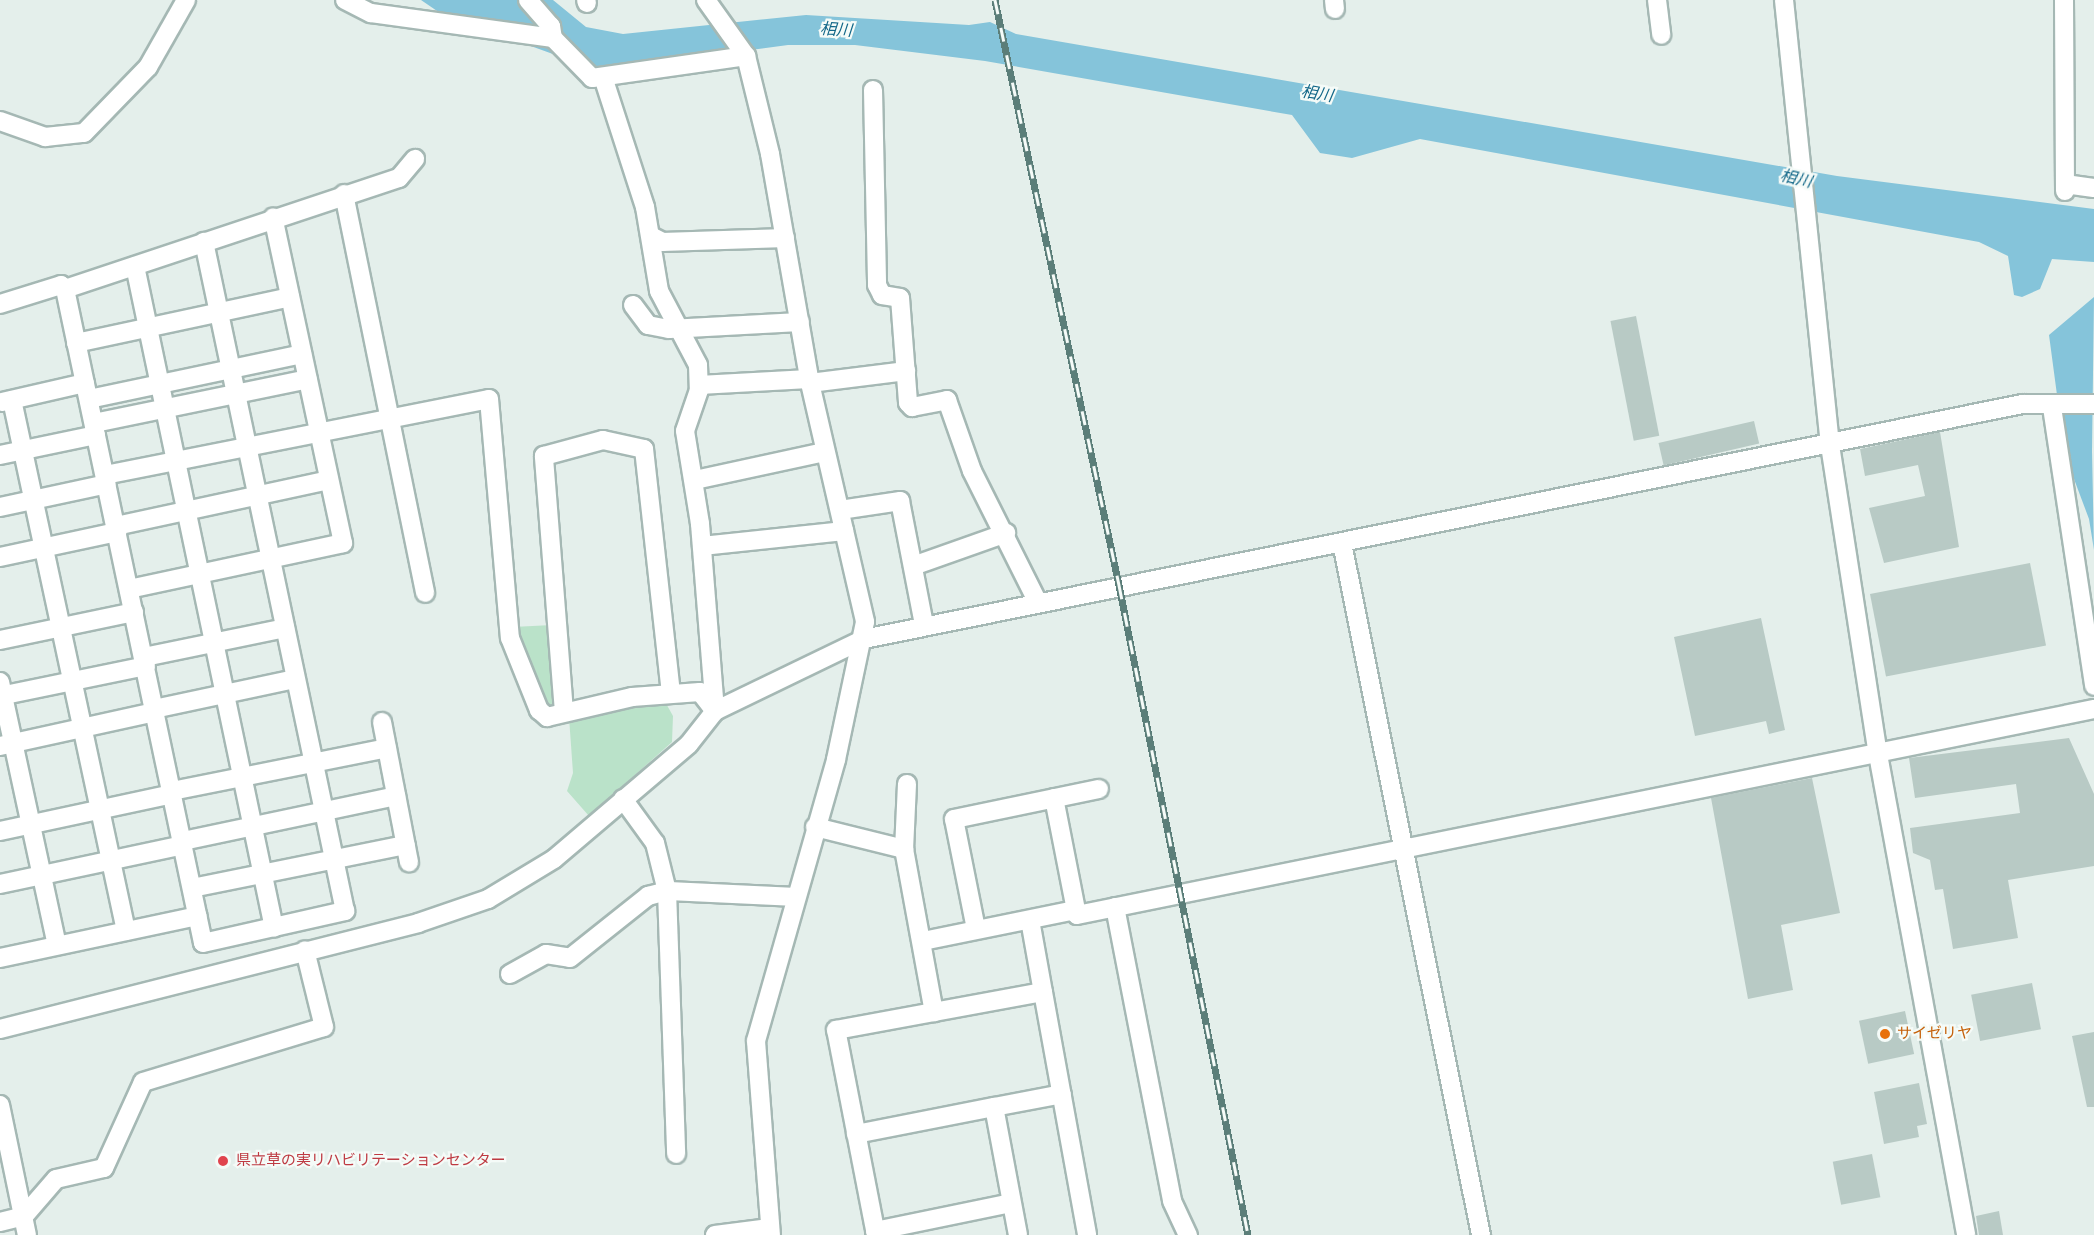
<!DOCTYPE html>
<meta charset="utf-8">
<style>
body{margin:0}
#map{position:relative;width:2094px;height:1235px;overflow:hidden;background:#e4efeb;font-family:"Varela Round","Noto Sans JP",sans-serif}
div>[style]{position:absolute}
.green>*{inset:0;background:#bae2c9}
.water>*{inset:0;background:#85c4da}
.building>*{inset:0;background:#b8cac5;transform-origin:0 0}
.roads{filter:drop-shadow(2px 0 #a5b8b4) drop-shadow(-2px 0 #a5b8b4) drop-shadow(0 2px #a5b8b4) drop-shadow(0 -2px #a5b8b4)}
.minor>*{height:18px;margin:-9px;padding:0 9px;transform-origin:9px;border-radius:9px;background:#fff}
.rail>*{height:7px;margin-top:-3.5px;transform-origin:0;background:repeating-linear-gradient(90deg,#f5fbf8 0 14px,#5b7e79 0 28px);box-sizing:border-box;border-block:2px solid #5b7e79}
.dots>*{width:16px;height:16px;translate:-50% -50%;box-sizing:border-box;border:3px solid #f5fbf8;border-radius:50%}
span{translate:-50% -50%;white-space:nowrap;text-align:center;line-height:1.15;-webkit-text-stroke:4.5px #f5fbf8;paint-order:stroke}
.food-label{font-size:15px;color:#c56008}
.left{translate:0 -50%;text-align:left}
.health-label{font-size:15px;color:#be3a42}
.water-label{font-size:16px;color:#126788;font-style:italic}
</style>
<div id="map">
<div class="green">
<div style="clip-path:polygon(552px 625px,560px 705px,544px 710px,513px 627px)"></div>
<div style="clip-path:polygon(663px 698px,673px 716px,672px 742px,589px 816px,567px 791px,573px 773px,569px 717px)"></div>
</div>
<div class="water">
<div style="clip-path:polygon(421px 0,553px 0,586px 27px,623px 34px,806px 15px,969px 25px,990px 22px,1016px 34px,1837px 176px,2094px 209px,2094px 262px,2052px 259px,2040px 289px,2022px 297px,2014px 295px,2008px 256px,1979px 242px,1420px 139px,1352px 158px,1320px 153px,1292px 115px,985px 61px,855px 45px,788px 45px,597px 70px,440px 13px)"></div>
<div style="clip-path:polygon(2094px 297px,2092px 451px,2094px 550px,2089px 519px,2065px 455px,2049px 335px)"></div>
</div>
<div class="building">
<div style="left:1636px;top:316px;width:122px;height:26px;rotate:79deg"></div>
<div style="left:1754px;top:421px;width:23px;height:98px;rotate:77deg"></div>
<div style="clip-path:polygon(1940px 432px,1959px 547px,1884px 563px,1869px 508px,1925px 496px,1918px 465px,1865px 476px,1860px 449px)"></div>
<div style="left:2030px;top:563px;width:84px;height:163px;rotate:79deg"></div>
<div style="clip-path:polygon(1761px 618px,1785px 730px,1769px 734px,1766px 721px,1695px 736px,1674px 637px)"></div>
<div style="clip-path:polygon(2069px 738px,2094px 794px,2094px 866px,2008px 880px,2018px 938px,1953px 949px,1943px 889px,1935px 890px,1930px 860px,1913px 853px,1910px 828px,2020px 813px,2016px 784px,1915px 798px,1909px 758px)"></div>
<div style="clip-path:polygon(1812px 778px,1840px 913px,1781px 925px,1793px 990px,1748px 999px,1711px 798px)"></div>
<div style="left:2032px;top:983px;width:47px;height:62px;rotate:79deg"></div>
<div style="left:1905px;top:1011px;width:44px;height:47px;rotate:78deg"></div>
<div style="clip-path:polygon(2094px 1032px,2094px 1107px,2087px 1107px,2072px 1036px)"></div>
<div style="clip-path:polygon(1919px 1083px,1927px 1124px,1917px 1126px,1919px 1137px,1884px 1144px,1874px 1092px)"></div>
<div style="left:1872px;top:1154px;width:44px;height:40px;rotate:79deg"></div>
<div style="clip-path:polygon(1999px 1211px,2003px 1235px,1979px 1235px,1976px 1216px)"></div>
</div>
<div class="roads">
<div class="minor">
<div style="left:345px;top:0;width:29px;rotate:27deg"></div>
<div style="left:371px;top:13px;width:184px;rotate:7.8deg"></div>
<div style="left:553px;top:38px;width:56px;rotate:45.7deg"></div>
<div style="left:592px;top:78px;width:156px;rotate:-8.1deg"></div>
<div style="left:528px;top:0;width:35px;rotate:49deg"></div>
<div style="left:551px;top:26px;width:12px;rotate:81deg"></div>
<div style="left:586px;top:0;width:3px;rotate:72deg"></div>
<div style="left:706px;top:0;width:69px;rotate:54.5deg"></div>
<div style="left:746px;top:56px;width:101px;rotate:76.2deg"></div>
<div style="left:770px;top:154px;width:232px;rotate:80.1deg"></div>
<div style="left:810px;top:383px;width:245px;rotate:77deg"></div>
<div style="left:865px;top:622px;width:141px;rotate:101.9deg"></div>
<div style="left:836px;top:760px;width:292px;rotate:105.9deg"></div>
<div style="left:756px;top:1041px;width:195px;rotate:85.6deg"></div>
<div style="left:1334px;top:0;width:9px;rotate:84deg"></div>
<div style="left:1657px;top:0;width:35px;rotate:83deg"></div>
<div style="left:1784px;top:0;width:447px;rotate:84.1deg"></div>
<div style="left:1830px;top:445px;width:308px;rotate:81.2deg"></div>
<div style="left:1877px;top:749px;width:494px;rotate:79.6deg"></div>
<div style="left:2064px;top:0;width:191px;rotate:89.7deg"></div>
<div style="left:603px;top:77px;width:137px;rotate:72.1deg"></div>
<div style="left:645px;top:207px;width:85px;rotate:80.5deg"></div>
<div style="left:659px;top:291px;width:84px;rotate:62.2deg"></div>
<div style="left:698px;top:365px;width:25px;rotate:88deg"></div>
<div style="left:699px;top:390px;width:43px;rotate:108.9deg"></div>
<div style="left:685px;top:431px;width:94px;rotate:80.8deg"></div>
<div style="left:700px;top:524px;width:188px;rotate:85.4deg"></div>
<div style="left:873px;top:90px;width:195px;rotate:88.8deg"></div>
<div style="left:877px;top:285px;width:11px;rotate:63deg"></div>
<div style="left:882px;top:295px;width:18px;rotate:9deg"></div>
<div style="left:900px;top:298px;width:105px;rotate:85.6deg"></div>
<div style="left:908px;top:403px;width:6px;rotate:45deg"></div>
<div style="left:912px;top:407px;width:36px;rotate:-11deg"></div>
<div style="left:947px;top:400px;width:75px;rotate:70.6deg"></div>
<div style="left:972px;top:471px;width:145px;rotate:63.4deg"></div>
<div style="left:0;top:121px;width:48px;rotate:19.6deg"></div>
<div style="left:45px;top:137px;width:39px;rotate:-6deg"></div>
<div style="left:84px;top:133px;width:92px;rotate:-45.9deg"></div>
<div style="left:148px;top:67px;width:77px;rotate:-60.4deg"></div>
<div style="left:2065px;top:184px;width:29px;rotate:8deg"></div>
<div style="left:344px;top:194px;width:407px;rotate:78.5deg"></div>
<div style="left:651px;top:236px;width:13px;rotate:27deg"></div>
<div style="left:663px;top:242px;width:122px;rotate:-1.9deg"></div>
<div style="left:135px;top:266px;width:676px;rotate:78.14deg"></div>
<div style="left:65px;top:289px;width:668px;rotate:78.08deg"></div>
<div style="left:203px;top:943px;width:146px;rotate:-12.7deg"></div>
<div style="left:345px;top:911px;width:684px;rotate:-101.9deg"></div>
<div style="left:0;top:304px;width:64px;rotate:-17.3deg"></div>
<div style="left:61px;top:285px;width:6px;rotate:45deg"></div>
<div style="left:65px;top:289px;width:352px;rotate:-18.4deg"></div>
<div style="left:399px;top:178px;width:25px;rotate:-50deg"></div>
<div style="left:633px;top:305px;width:25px;rotate:53deg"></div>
<div style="left:648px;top:325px;width:21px;rotate:11deg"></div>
<div style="left:669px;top:329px;width:131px;rotate:-3.1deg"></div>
<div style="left:76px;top:343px;width:219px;rotate:-12.1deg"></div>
<div style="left:810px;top:383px;width:97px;rotate:-7.1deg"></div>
<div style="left:699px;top:385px;width:110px;rotate:-3.1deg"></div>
<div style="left:89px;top:399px;width:218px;rotate:-11.9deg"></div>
<div style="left:12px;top:400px;width:543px;rotate:77.88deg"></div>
<div style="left:2px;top:402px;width:85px;rotate:-12.9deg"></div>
<div style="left:2052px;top:407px;width:282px;rotate:81.4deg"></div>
<div style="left:94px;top:423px;width:218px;rotate:-11.6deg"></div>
<div style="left:0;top:455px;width:98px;rotate:-11.8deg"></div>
<div style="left:105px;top:475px;width:391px;rotate:-11.2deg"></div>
<div style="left:489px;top:399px;width:240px;rotate:85deg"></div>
<div style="left:510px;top:638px;width:78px;rotate:68.1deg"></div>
<div style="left:539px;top:710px;width:11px;rotate:41deg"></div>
<div style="left:547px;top:717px;width:87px;rotate:-13.2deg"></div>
<div style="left:632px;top:697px;width:68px;rotate:-4.2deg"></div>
<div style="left:700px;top:692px;width:24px;rotate:52deg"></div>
<div style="left:695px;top:480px;width:133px;rotate:-12.2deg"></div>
<div style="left:0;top:507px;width:109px;rotate:-12.1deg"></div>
<div style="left:840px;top:510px;width:61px;rotate:-8.5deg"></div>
<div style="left:900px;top:501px;width:126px;rotate:79deg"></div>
<div style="left:116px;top:526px;width:218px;rotate:-12.2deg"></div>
<div style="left:1342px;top:543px;width:706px;rotate:78.64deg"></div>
<div style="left:702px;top:546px;width:143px;rotate:-6deg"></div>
<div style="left:0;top:557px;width:120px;rotate:-12.1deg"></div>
<div style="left:913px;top:566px;width:99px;rotate:-19.5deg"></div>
<div style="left:129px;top:589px;width:219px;rotate:-12.1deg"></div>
<div style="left:343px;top:543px;width:333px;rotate:-102.1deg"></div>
<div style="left:0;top:640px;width:137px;rotate:-11.8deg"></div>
<div style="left:144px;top:657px;width:144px;rotate:-11.6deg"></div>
<div style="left:0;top:682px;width:269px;rotate:77.8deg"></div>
<div style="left:0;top:696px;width:149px;rotate:-11.6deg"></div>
<div style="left:154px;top:709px;width:144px;rotate:-12deg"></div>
<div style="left:564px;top:712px;width:257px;rotate:-94.5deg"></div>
<div style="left:544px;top:456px;width:61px;rotate:-15.2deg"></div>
<div style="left:603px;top:440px;width:42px;rotate:12.4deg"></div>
<div style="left:644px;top:449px;width:245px;rotate:83.7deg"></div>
<div style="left:382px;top:722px;width:143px;rotate:79.1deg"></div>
<div style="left:0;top:746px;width:159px;rotate:-12.4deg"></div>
<div style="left:907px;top:784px;width:65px;rotate:92.6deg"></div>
<div style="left:904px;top:849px;width:166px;rotate:79.6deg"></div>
<div style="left:172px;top:791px;width:219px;rotate:-11.3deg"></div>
<div style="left:1054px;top:798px;width:119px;rotate:78.9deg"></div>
<div style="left:1077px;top:915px;width:1038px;rotate:-11.45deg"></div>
<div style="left:623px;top:799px;width:54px;rotate:54deg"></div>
<div style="left:655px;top:843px;width:49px;rotate:76deg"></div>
<div style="left:667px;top:891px;width:126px;rotate:2.7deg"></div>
<div style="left:815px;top:827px;width:92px;rotate:13.9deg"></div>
<div style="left:0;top:831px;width:177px;rotate:-12.1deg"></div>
<div style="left:183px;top:841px;width:218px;rotate:-11.9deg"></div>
<div style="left:0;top:884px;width:187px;rotate:-12deg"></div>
<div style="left:192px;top:888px;width:218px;rotate:-11.4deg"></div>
<div style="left:1115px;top:907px;width:299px;rotate:79deg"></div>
<div style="left:1172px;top:1201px;width:38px;rotate:65deg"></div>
<div style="left:1030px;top:920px;width:73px;rotate:79.8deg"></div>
<div style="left:976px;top:929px;width:112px;rotate:-101.3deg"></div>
<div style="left:954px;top:819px;width:148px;rotate:-11.7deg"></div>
<div style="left:923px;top:941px;width:156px;rotate:-11.5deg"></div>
<div style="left:0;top:958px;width:202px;rotate:-12deg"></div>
<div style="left:510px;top:974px;width:41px;rotate:-29.1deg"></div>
<div style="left:546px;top:954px;width:24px;rotate:9deg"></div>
<div style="left:570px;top:958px;width:100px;rotate:-38.5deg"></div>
<div style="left:648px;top:896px;width:20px;rotate:-15deg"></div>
<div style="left:667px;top:891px;width:263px;rotate:88deg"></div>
<div style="left:0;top:1029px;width:431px;rotate:-14.2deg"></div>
<div style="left:418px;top:923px;width:74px;rotate:-18.9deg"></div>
<div style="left:488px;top:899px;width:77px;rotate:-31.2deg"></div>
<div style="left:554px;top:859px;width:177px;rotate:-40.4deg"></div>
<div style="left:689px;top:744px;width:42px;rotate:-51.8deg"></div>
<div style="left:715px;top:711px;width:165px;rotate:-25.8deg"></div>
<div style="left:864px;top:639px;width:1182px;rotate:-11.47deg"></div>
<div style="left:2022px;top:404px;width:72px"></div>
<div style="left:0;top:1105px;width:133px;rotate:78.3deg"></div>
<div style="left:856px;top:1134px;width:141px;rotate:-11.1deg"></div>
<div style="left:0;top:1222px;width:25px;rotate:-14deg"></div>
<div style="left:24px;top:1216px;width:49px;rotate:-49.1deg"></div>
<div style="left:56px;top:1179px;width:49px;rotate:-12.9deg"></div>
<div style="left:104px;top:1168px;width:94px;rotate:-65.6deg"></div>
<div style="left:143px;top:1082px;width:189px;rotate:-16.9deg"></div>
<div style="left:324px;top:1027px;width:79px;rotate:-103.9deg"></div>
<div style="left:875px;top:1231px;width:139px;rotate:-11.6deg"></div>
<div style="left:715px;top:1235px;width:55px;rotate:-7.3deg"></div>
<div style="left:876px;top:1235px;width:209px;rotate:-101deg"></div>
<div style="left:836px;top:1030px;width:210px;rotate:-10.4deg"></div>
<div style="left:1043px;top:992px;width:247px;rotate:79.7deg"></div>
<div style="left:1018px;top:1235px;width:130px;rotate:-100.6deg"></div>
<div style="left:994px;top:1107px;width:69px;rotate:-10.8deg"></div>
</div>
</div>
<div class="rail">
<div style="left:995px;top:0;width:598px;rotate:78.03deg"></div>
<div style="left:1119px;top:585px;width:663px;rotate:78.77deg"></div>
</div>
<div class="dots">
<div style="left:1885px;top:1034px;background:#e8710a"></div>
<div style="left:223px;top:1161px;background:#e0444e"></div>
</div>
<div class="food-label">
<span class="left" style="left:1897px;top:1034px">サイゼリヤ</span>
</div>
<div class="health-label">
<span class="left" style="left:236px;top:1161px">県立草の実リハビリテーションセンター</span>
</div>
<div class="water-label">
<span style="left:836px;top:30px;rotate:4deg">相川</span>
<span style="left:1317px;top:94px;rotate:9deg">相川</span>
<span style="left:1796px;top:179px;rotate:13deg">相川</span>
</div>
</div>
